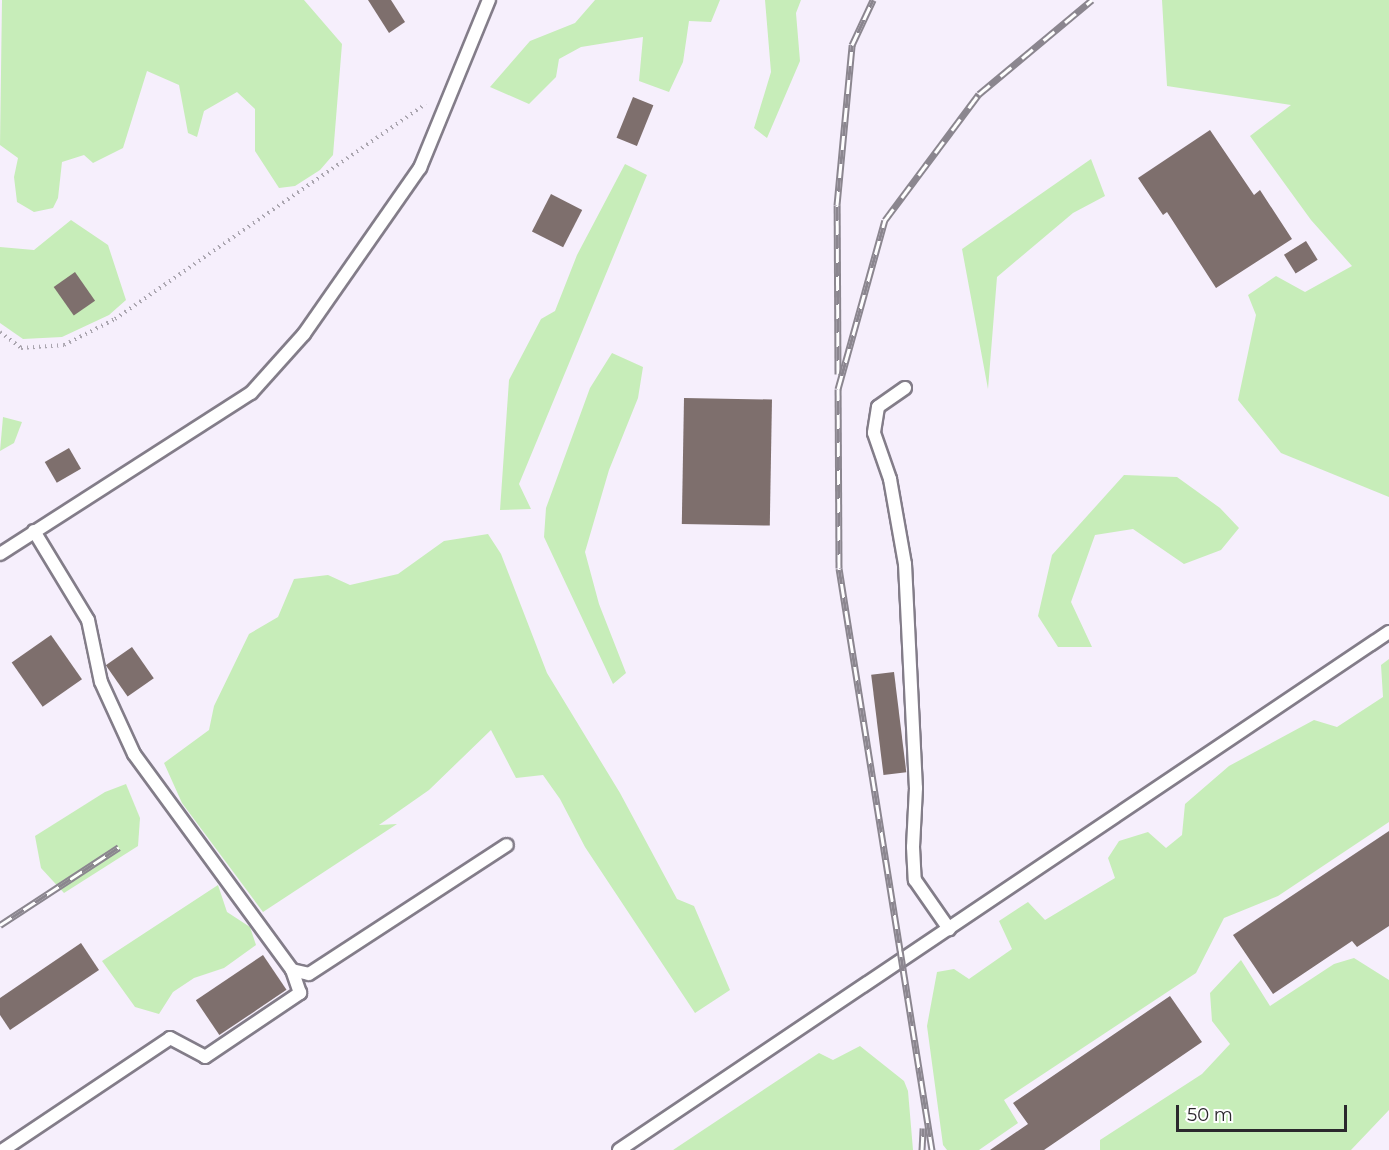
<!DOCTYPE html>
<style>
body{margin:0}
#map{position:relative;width:1389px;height:1150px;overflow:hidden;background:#f6effc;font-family:Montserrat,sans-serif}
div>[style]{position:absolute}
.green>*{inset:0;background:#c7edb9}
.building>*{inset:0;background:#7e6f6d;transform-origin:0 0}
.path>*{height:4px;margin-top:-2px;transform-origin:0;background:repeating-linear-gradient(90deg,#aba6b0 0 1.5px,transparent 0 6px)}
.roads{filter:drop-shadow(2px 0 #837d89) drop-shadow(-2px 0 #837d89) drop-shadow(0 2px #837d89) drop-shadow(0 -2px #837d89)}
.service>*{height:12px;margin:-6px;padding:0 6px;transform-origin:6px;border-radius:6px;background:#fff}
.rail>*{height:7px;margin-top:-3.5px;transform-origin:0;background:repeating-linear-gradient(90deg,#fff 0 14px,#8b868f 0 28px);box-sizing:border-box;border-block:2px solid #8b868f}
span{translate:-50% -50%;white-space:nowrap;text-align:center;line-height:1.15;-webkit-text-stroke:6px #fff;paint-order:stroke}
.scale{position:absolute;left:1176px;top:1105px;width:171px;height:27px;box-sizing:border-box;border:3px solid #2b282d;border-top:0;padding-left:8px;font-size:18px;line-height:21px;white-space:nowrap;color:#2b282d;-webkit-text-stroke:4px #fff;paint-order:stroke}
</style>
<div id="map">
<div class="green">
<div style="clip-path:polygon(2px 0,304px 0,342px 44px,333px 155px,320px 170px,295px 186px,279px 188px,255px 151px,255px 109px,237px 92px,204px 111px,197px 137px,188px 133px,179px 85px,147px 71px,123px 148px,93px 163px,84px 155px,62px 162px,58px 198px,53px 208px,34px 212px,17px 202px,14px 177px,18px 158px,0 145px)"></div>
<div style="clip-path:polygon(595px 0,720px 0,711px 22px,689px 21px,683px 62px,669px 92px,639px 81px,643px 37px,581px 47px,559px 59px,556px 77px,529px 104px,490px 87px,530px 41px,575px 23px)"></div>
<div style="clip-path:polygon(765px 0,801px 0,796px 13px,800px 61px,767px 138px,754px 128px,771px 72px)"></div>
<div style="clip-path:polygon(1162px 0,1389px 0,1389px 497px,1281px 453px,1238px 400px,1256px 315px,1248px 295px,1276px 276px,1305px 292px,1352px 266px,1311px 220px,1250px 136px,1291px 105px,1167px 86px)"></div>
<div style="clip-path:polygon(1091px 159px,1105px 196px,1073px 213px,997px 277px,988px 389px,962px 249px)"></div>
<div style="clip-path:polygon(625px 164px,647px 175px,519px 484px,531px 509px,500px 510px,509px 380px,541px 319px,555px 311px,577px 255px)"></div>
<div style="clip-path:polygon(71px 220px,108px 245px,126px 300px,109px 315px,62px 337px,23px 339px,0 323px,0 247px,34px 250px)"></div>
<div style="clip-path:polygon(612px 353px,643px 367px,638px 398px,609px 470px,585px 552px,599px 604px,626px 673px,613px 684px,544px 537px,546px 508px,590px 388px)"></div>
<div style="clip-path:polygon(3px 417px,22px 422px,14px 443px,0 451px)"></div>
<div style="clip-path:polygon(1124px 475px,1177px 477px,1220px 508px,1239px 528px,1221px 550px,1184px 564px,1133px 529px,1095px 535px,1071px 602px,1092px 647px,1058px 647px,1038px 616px,1052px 555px)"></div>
<div style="clip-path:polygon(488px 534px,501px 554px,547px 673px,620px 793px,677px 899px,694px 906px,730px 990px,695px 1013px,585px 847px,560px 799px,543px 775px,516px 778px,491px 730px,429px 790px,379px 825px,397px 824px,263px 912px,182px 803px,164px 763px,209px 730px,214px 706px,249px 634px,278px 617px,294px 579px,328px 575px,350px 585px,398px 574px,444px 541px)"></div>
<div style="clip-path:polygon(1389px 659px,1389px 822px,1278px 896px,1224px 918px,1196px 973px,1004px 1100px,1018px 1123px,979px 1150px,947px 1150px,943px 1145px,927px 1026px,937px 972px,954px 969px,969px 979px,1012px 949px,999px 921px,1028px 902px,1045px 920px,1115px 878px,1108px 858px,1119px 841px,1148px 832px,1166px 848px,1182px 835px,1185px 804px,1229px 766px,1314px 720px,1337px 727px,1383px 697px,1381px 665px)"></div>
<div style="clip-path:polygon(126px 784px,140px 818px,138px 846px,64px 893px,41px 868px,35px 836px,105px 792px)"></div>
<div style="clip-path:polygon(218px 885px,227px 912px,250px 927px,256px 945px,224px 968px,194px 978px,173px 992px,159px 1014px,135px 1007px,102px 961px)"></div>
<div style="clip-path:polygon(1354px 958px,1389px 980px,1389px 1110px,1351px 1150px,1100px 1150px,1100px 1140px,1202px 1074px,1230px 1044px,1212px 1021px,1210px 993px,1241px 960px,1270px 1006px,1334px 964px)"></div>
<div style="clip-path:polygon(860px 1046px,904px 1081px,908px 1091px,913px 1150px,673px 1150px,819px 1053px,833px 1060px)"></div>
</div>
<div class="building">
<div style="clip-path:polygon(368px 0,391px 0,405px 22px,389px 33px)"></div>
<div style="left:633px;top:97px;width:22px;height:44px;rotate:22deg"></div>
<div style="clip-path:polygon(1210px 130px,1254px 195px,1260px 190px,1292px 239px,1216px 288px,1167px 212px,1163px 215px,1138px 178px)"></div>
<div style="left:551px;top:194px;width:35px;height:42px;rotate:27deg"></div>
<div style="left:1306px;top:241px;width:22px;height:26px;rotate:58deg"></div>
<div style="left:75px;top:272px;width:35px;height:26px;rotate:55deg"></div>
<div style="left:684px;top:398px;width:88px;height:126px;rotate:1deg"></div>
<div style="left:69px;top:448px;width:24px;height:28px;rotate:60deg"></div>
<div style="left:51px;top:635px;width:54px;height:48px;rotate:55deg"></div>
<div style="left:132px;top:647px;width:38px;height:32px;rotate:55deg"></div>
<div style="left:894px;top:672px;width:101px;height:23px;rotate:83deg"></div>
<div style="clip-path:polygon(1389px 831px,1389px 926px,1357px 947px,1352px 941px,1273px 994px,1233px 935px)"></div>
<div style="clip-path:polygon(81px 943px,99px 970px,10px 1030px,0 1015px,0 998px)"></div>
<div style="left:263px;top:955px;width:42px;height:81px;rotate:56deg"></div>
<div style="clip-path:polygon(1170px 996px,1202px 1042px,1044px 1150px,990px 1150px,1028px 1124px,1013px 1103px)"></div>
</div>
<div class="path">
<div style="left:0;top:332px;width:26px;rotate:37deg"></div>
<div style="left:21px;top:348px;width:43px;rotate:-4deg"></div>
<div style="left:64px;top:345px;width:57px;rotate:-27deg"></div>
<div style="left:115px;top:319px;width:378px;rotate:-34.7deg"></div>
</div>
<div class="roads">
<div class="service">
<div style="left:905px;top:388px;width:33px;rotate:145deg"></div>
<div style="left:878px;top:407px;width:26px;rotate:99deg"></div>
<div style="left:874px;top:433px;width:49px;rotate:70.8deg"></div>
<div style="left:890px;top:479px;width:86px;rotate:80deg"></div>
<div style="left:905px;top:564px;width:224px;rotate:87.2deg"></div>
<div style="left:916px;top:788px;width:59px;rotate:92.9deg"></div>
<div style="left:913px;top:847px;width:33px;rotate:87deg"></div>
<div style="left:915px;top:880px;width:60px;rotate:55.2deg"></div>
<div style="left:34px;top:531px;width:104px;rotate:58.8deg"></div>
<div style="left:88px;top:620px;width:63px;rotate:78.2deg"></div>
<div style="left:101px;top:682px;width:79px;rotate:65.4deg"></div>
<div style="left:134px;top:754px;width:268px;rotate:53.8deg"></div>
<div style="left:292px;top:970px;width:17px;rotate:13deg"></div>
<div style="left:309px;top:974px;width:236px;rotate:-33.1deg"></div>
<div style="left:0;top:554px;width:298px;rotate:-32.7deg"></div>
<div style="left:251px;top:393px;width:79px;rotate:-48.1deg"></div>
<div style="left:304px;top:334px;width:203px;rotate:-55.1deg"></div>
<div style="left:420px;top:168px;width:182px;rotate:-67.7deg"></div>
<div style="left:3px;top:1150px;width:201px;rotate:-33.8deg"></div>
<div style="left:170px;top:1038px;width:40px;rotate:28deg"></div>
<div style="left:205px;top:1057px;width:115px;rotate:-34deg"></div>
<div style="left:300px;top:993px;width:24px;rotate:-109deg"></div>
<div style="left:619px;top:1150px;width:928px;rotate:-33.93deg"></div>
</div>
</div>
<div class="rail">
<div style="left:838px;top:374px;width:169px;rotate:-90.3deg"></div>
<div style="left:837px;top:205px;width:161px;rotate:-84.6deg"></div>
<div style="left:852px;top:45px;width:50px;rotate:-65deg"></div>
<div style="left:0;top:925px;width:142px;rotate:-33.2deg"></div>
<div style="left:922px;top:1150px;width:22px;rotate:-87deg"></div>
<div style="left:932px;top:1150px;width:589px;rotate:-99.08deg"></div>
<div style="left:839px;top:568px;width:179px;rotate:-90.3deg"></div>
<div style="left:838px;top:389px;width:175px;rotate:-74.5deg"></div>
<div style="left:885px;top:220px;width:157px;rotate:-53.3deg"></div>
<div style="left:979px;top:94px;width:147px;rotate:-39.8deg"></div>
</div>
<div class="scale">50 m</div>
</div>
